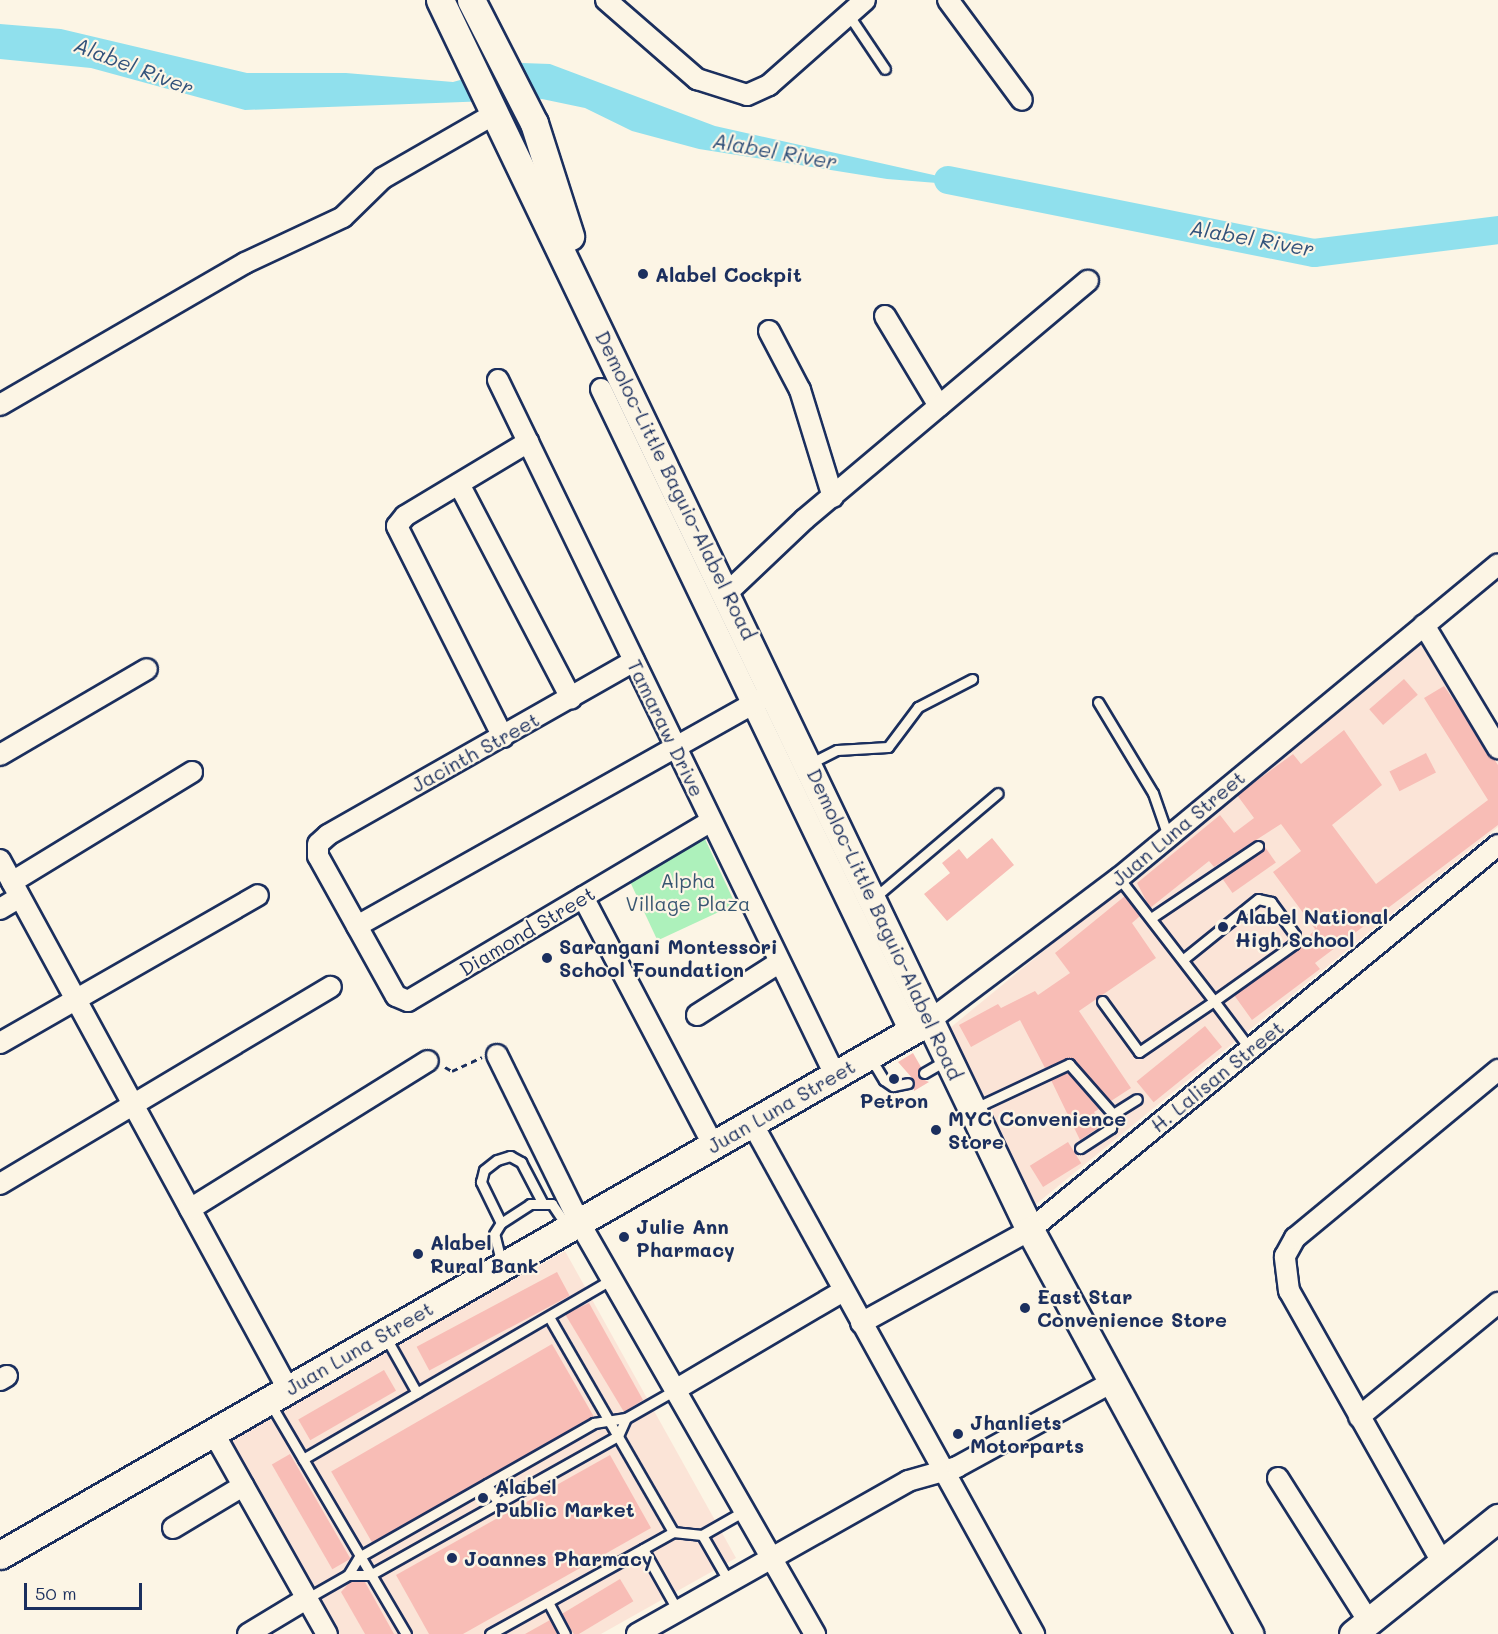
<!DOCTYPE html>
<style>
body{margin:0}
#map{position:relative;width:1498px;height:1634px;overflow:hidden;background:#fcf5e5;font-family:Mali,sans-serif}
div>[style]{position:absolute}
.built>*{inset:0;background:#fbe4d7}
.green>*{inset:0;background:#adf1bb;transform-origin:0 0}
.water>*{inset:0;background:#90e0ed}
.river>*{height:28px;margin:-14px;padding:0 14px;transform-origin:14px;border-radius:14px;background:#90e0ed}
.building>*{inset:0;background:#f8bdb6;transform-origin:0 0}
.path>*{height:3px;margin-top:-1.5px;transform-origin:0;background:repeating-linear-gradient(90deg,#1b2f5e 0 6px,transparent 0 10.5px)}
.roads{filter:drop-shadow(2px 0 #1b2f5e) drop-shadow(-2px 0 #1b2f5e) drop-shadow(0 2px #1b2f5e) drop-shadow(0 -2px #1b2f5e)}
.lane>*{height:9px;margin:-4.5px;padding:0 4.5px;transform-origin:4.5px;border-radius:4.5px;background:#fcf5e5}
.street>*{height:20px;margin:-10px;padding:0 10px;transform-origin:10px;border-radius:10px;background:#fcf5e5}
.secondary>*{height:27px;margin:-13.5px;padding:0 13.5px;transform-origin:13.5px;border-radius:13.5px;background:#fcf5e5}
.dots>*{width:16px;height:16px;translate:-50% -50%;box-sizing:border-box;border:3px solid #fcf5e5;border-radius:50%}
span{translate:-50% -50%;white-space:nowrap;text-align:center;line-height:1.15;-webkit-text-stroke:4.5px #fcf5e5;paint-order:stroke}
.poi-label{font-size:20px;color:#1b2f5e;font-weight:700}
.left{translate:0 -50%;text-align:left}
.street-label{font-size:20px;color:#1b2f5e}
.park-label{font-size:20px;color:#385671}
.water-label{font-size:21px;color:#32527b;font-style:italic}
.scale{position:absolute;left:24px;top:1583px;width:118px;height:27px;box-sizing:border-box;border:3px solid #1b2f5e;border-top:0;padding-left:8px;font-size:18px;line-height:21px;white-space:nowrap;color:#1b2f5e;-webkit-text-stroke:4px #fcf5e5;paint-order:stroke}
</style>
<div id="map">
<div class="built">
<div style="clip-path:polygon(1422px 640px,1498px 760px,1498px 827px,1035px 1205px,950px 1028px)"></div>
<div style="clip-path:polygon(565px 1251px,736px 1558px,601px 1634px,339px 1634px,230px 1438px)"></div>
</div>
<div class="green">
<div style="left:705px;top:839px;width:72px;height:86px;rotate:65deg"></div>
</div>
<div class="water">
<div style="clip-path:polygon(0 24px,61px 29px,247px 73px,346px 73px,453px 82px,522px 63px,550px 64px,715px 126px,987px 187px,887px 179px,699px 149px,632px 131px,585px 108px,542px 99px,245px 110px,91px 68px,0 59px)"></div>
</div>
<div class="river">
<div style="left:948px;top:180px;width:373px;rotate:11.3deg"></div>
<div style="left:1314px;top:253px;width:185px;rotate:-7.1deg"></div>
</div>
<div class="building">
<div style="left:1404px;top:679px;width:21px;height:46px;rotate:49deg"></div>
<div style="clip-path:polygon(1444px 686px,1498px 765px,1498px 825px,1315px 963px,1320px 969px,1252px 1020px,1234px 995px,1298px 950px,1315px 929px,1273px 872px,1301px 851px,1281px 824px,1214px 867px,1209px 861px,1150px 908px,1137px 883px,1220px 815px,1234px 833px,1254px 818px,1237px 795px,1293px 754px,1301px 764px,1344px 730px,1382px 785px,1332px 825px,1376px 884px,1488px 800px,1424px 698px)"></div>
<div style="left:1426px;top:753px;width:22px;height:41px;rotate:63deg"></div>
<div style="clip-path:polygon(992px 838px,1014px 865px,947px 921px,924px 894px,950px 873px,942px 863px,959px 849px,967px 859px)"></div>
<div style="left:1265px;top:847px;width:19px;height:53px;rotate:55deg"></div>
<div style="clip-path:polygon(1125px 896px,1140px 916px,1132px 923px,1156px 958px,1079px 1011px,1131px 1088px,1111px 1101px,1071px 1058px,1045px 1068px,1020px 1020px,971px 1047px,959px 1025px,998px 1004px,1001px 1008px,1035px 991px,1038px 995px,1070px 973px,1055px 953px)"></div>
<div style="left:1205px;top:1026px;width:27px;height:88px;rotate:51deg"></div>
<div style="clip-path:polygon(913px 1053px,921px 1067px,918px 1077px,929px 1082px,914px 1091px,913px 1079px,898px 1062px)"></div>
<div style="clip-path:polygon(1067px 1072px,1099px 1109px,1094px 1112px,1101px 1126px,1080px 1140px,1051px 1080px)"></div>
<div style="left:1068px;top:1142px;width:25px;height:45px;rotate:58deg"></div>
<div style="left:557px;top:1272px;width:27px;height:159px;rotate:62deg"></div>
<div style="clip-path:polygon(589px 1303px,643px 1400px,624px 1412px,565px 1314px)"></div>
<div style="left:552px;top:1344px;width:83px;height:255px;rotate:60deg"></div>
<div style="left:384px;top:1370px;width:24px;height:99px;rotate:60deg"></div>
<div style="left:290px;top:1454px;width:121px;height:21px;rotate:60deg"></div>
<div style="clip-path:polygon(610px 1455px,651px 1528px,463px 1634px,429px 1634px,396px 1575px)"></div>
<div style="left:620px;top:1579px;width:26px;height:68px;rotate:59deg"></div>
<div style="clip-path:polygon(350px 1582px,365px 1582px,394px 1634px,365px 1634px,341px 1592px)"></div>
<div style="clip-path:polygon(550px 1620px,557px 1634px,525px 1634px)"></div>
</div>
<div class="path">
<div style="left:445px;top:1067px;width:8px;rotate:30deg"></div>
<div style="left:452px;top:1071px;width:33px;rotate:-25deg"></div>
</div>
<div class="roads">
<div class="lane">
<div style="left:848px;top:14px;width:66px;rotate:56.1deg"></div>
<div style="left:1098px;top:702px;width:106px;rotate:58.9deg"></div>
<div style="left:1153px;top:793px;width:46px;rotate:70.8deg"></div>
<div style="left:809px;top:764px;width:31px;rotate:-27deg"></div>
<div style="left:837px;top:750px;width:51px;rotate:-3.4deg"></div>
<div style="left:888px;top:747px;width:50px;rotate:-53.1deg"></div>
<div style="left:918px;top:707px;width:61px;rotate:-27.4deg"></div>
<div style="left:1119px;top:878px;width:155px;rotate:52.3deg"></div>
<div style="left:1214px;top:1001px;width:98px;rotate:-35.5deg"></div>
<div style="left:1294px;top:944px;width:9px;rotate:-84deg"></div>
<div style="left:1295px;top:935px;width:41px;rotate:-126deg"></div>
<div style="left:1271px;top:902px;width:13px;rotate:-167deg"></div>
<div style="left:1258px;top:899px;width:94px;rotate:141.1deg"></div>
<div style="left:874px;top:898px;width:162px;rotate:-40.3deg"></div>
<div style="left:1151px;top:918px;width:129px;rotate:-33.9deg"></div>
<div style="left:1102px;top:1001px;width:63px;rotate:54deg"></div>
<div style="left:1139px;top:1052px;width:91px;rotate:-34.2deg"></div>
<div style="left:1214px;top:1001px;width:60px;rotate:53.1deg"></div>
<div style="left:870px;top:1057px;width:27px;rotate:59deg"></div>
<div style="left:884px;top:1080px;width:11px;rotate:34deg"></div>
<div style="left:893px;top:1086px;width:15px;rotate:-11deg"></div>
<div style="left:924px;top:1073px;width:24px;rotate:-30deg"></div>
<div style="left:975px;top:1108px;width:104px;rotate:-25.1deg"></div>
<div style="left:1069px;top:1064px;width:67px;rotate:48.7deg"></div>
<div style="left:1113px;top:1114px;width:14px;rotate:98deg"></div>
<div style="left:1111px;top:1128px;width:37px;rotate:147deg"></div>
<div style="left:1113px;top:1114px;width:28px;rotate:-32deg"></div>
<div style="left:501px;top:1223px;width:46px;rotate:-116deg"></div>
<div style="left:481px;top:1182px;width:12px;rotate:-76deg"></div>
<div style="left:484px;top:1170px;width:16px;rotate:-38deg"></div>
<div style="left:497px;top:1160px;width:14px;rotate:-17deg"></div>
<div style="left:510px;top:1156px;width:13px;rotate:29deg"></div>
<div style="left:521px;top:1162px;width:45px;rotate:62.3deg"></div>
<div style="left:502px;top:1265px;width:32px;rotate:-104deg"></div>
<div style="left:494px;top:1234px;width:13px;rotate:-58deg"></div>
<div style="left:501px;top:1223px;width:35px;rotate:-33deg"></div>
<div style="left:530px;top:1204px;width:22px"></div>
<div style="left:552px;top:1204px;width:27px;rotate:56deg"></div>
<div style="left:549px;top:1317px;width:248px;rotate:60deg"></div>
<div style="left:385px;top:1336px;width:65px;rotate:60.7deg"></div>
<div style="left:270px;top:1403px;width:268px;rotate:59.5deg"></div>
<div style="left:303px;top:1459px;width:358px;rotate:-30.2deg"></div>
<div style="left:487px;top:1484px;width:22px;rotate:60deg"></div>
<div style="left:702px;top:1535px;width:54px;rotate:60.1deg"></div>
<div style="left:643px;top:1549px;width:71px;rotate:60.6deg"></div>
<div style="left:348px;top:1575px;width:22px"></div>
<div style="left:370px;top:1575px;width:284px;rotate:-29.3deg"></div>
<div style="left:618px;top:1436px;width:20px;rotate:-66deg"></div>
<div style="left:306px;top:1599px;width:48px;rotate:-29.7deg"></div>
<div style="left:348px;top:1575px;width:21px;rotate:-59deg"></div>
<div style="left:359px;top:1557px;width:271px;rotate:-29.7deg"></div>
<div style="left:594px;top:1423px;width:32px;rotate:-9deg"></div>
<div style="left:626px;top:1418px;width:56px;rotate:-29.7deg"></div>
<div style="left:548px;top:1602px;width:36px;rotate:62deg"></div>
<div style="left:490px;top:1634px;width:210px;rotate:-29.1deg"></div>
<div style="left:673px;top:1532px;width:29px;rotate:6deg"></div>
<div style="left:702px;top:1535px;width:48px;rotate:-29.7deg"></div>
</div>
<div class="street">
<div style="left:606px;top:0;width:121px;rotate:41deg"></div>
<div style="left:697px;top:79px;width:52px;rotate:17.7deg"></div>
<div style="left:747px;top:95px;width:24px;rotate:-24deg"></div>
<div style="left:769px;top:85px;width:128px;rotate:-41.5deg"></div>
<div style="left:948px;top:0;width:124px;rotate:53.5deg"></div>
<div style="left:885px;top:316px;width:105px;rotate:59deg"></div>
<div style="left:769px;top:331px;width:67px;rotate:62.3deg"></div>
<div style="left:800px;top:390px;width:112px;rotate:72.9deg"></div>
<div style="left:498px;top:380px;width:772px;rotate:64.13deg"></div>
<div style="left:601px;top:389px;width:713px;rotate:64.33deg"></div>
<div style="left:0;top:405px;width:283px;rotate:-30.1deg"></div>
<div style="left:245px;top:263px;width:108px;rotate:-25.1deg"></div>
<div style="left:343px;top:217px;width:56px;rotate:-44.3deg"></div>
<div style="left:383px;top:178px;width:130px;rotate:-29.9deg"></div>
<div style="left:459px;top:484px;width:242px;rotate:62.4deg"></div>
<div style="left:728px;top:592px;width:106px;rotate:-43.5deg"></div>
<div style="left:805px;top:519px;width:370px;rotate:-40.1deg"></div>
<div style="left:1424px;top:625px;width:144px;rotate:59deg"></div>
<div style="left:634px;top:661px;width:352px;rotate:150.4deg"></div>
<div style="left:328px;top:835px;width:13px;rotate:138deg"></div>
<div style="left:318px;top:844px;width:12px;rotate:90deg"></div>
<div style="left:318px;top:856px;width:160px;rotate:60.9deg"></div>
<div style="left:396px;top:996px;width:13px;rotate:23deg"></div>
<div style="left:408px;top:1001px;width:352px;rotate:-30.7deg"></div>
<div style="left:503px;top:737px;width:236px;rotate:-116.7deg"></div>
<div style="left:397px;top:526px;width:13px;rotate:-51deg"></div>
<div style="left:405px;top:516px;width:144px;rotate:-31deg"></div>
<div style="left:0;top:755px;width:170px;rotate:-30.3deg"></div>
<div style="left:0;top:860px;width:602px;rotate:61.44deg"></div>
<div style="left:12px;top:882px;width:211px;rotate:-31.4deg"></div>
<div style="left:583px;top:897px;width:280px;rotate:62.3deg"></div>
<div style="left:0;top:909px;width:23px;rotate:-31deg"></div>
<div style="left:357px;top:926px;width:464px;rotate:-29.3deg"></div>
<div style="left:697px;top:1015px;width:98px;rotate:-32.6deg"></div>
<div style="left:929px;top:1021px;width:238px;rotate:-37deg"></div>
<div style="left:1119px;top:878px;width:492px;rotate:-39.6deg"></div>
<div style="left:0;top:1043px;width:297px;rotate:-29.8deg"></div>
<div style="left:497px;top:1055px;width:186px;rotate:63.8deg"></div>
<div style="left:579px;top:1222px;width:475px;rotate:60.2deg"></div>
<div style="left:752px;top:1123px;width:584px;rotate:61.11deg"></div>
<div style="left:0;top:1184px;width:385px;rotate:-30.8deg"></div>
<div style="left:190px;top:1209px;width:280px;rotate:-31.9deg"></div>
<div style="left:861px;top:1323px;width:193px;rotate:-28.8deg"></div>
<div style="left:1030px;top:1230px;width:606px;rotate:-39.44deg"></div>
<div style="left:0;top:1380px;width:8px;rotate:-30deg"></div>
<div style="left:675px;top:1390px;width:195px;rotate:-30.5deg"></div>
<div style="left:1359px;top:1417px;width:180px;rotate:-39.4deg"></div>
<div style="left:213px;top:1432px;width:232px;rotate:60.6deg"></div>
<div style="left:1278px;top:1478px;width:170px;rotate:57.7deg"></div>
<div style="left:173px;top:1528px;width:82px;rotate:-31deg"></div>
<div style="left:1442px;top:1562px;width:311px;rotate:-119.4deg"></div>
<div style="left:1289px;top:1291px;width:35px;rotate:-97deg"></div>
<div style="left:1285px;top:1256px;width:21px;rotate:-61deg"></div>
<div style="left:1295px;top:1238px;width:264px;rotate:-39.6deg"></div>
<div style="left:248px;top:1634px;width:68px;rotate:-31.1deg"></div>
<div style="left:637px;top:1634px;width:311px;rotate:-29.4deg"></div>
<div style="left:908px;top:1481px;width:51px;rotate:-15.9deg"></div>
<div style="left:957px;top:1467px;width:177px;rotate:-28.7deg"></div>
</div>
<div class="secondary">
<div style="left:440px;top:0;width:1364px;rotate:64.37deg"></div>
<div style="left:1030px;top:1230px;width:460px;rotate:61.5deg"></div>
<div style="left:471px;top:0;width:138px;rotate:62.9deg"></div>
<div style="left:534px;top:123px;width:119px;rotate:72.3deg"></div>
<div style="left:0;top:1555px;width:1072px;rotate:-29.89deg"></div>
<div style="left:1353px;top:1634px;width:186px;rotate:-38.7deg"></div>
</div>
</div>
<div class="dots">
<div style="left:643px;top:274px;background:#1b2f5e"></div>
<div style="left:1223px;top:927px;background:#1b2f5e"></div>
<div style="left:547px;top:958px;background:#1b2f5e"></div>
<div style="left:894px;top:1079px;background:#1b2f5e"></div>
<div style="left:936px;top:1130px;background:#1b2f5e"></div>
<div style="left:624px;top:1237px;background:#1b2f5e"></div>
<div style="left:418px;top:1254px;background:#1b2f5e"></div>
<div style="left:1025px;top:1308px;background:#1b2f5e"></div>
<div style="left:958px;top:1434px;background:#1b2f5e"></div>
<div style="left:483px;top:1498px;background:#1b2f5e"></div>
<div style="left:452px;top:1558px;background:#1b2f5e"></div>
</div>
<div class="poi-label">
<span class="left" style="left:655px;top:274px">Alabel Cockpit</span>
<span class="left" style="left:1235px;top:928px">Alabel National<br>High School</span>
<span class="left" style="left:559px;top:958px">Sarangani Montessori<br>School Foundation</span>
<span style="left:894px;top:1100px">Petron</span>
<span class="left" style="left:948px;top:1130px">MYC Convenience<br>Store</span>
<span class="left" style="left:636px;top:1238px">Julie Ann<br>Pharmacy</span>
<span class="left" style="left:430px;top:1254px">Alabel<br>Rural Bank</span>
<span class="left" style="left:1037px;top:1308px">East Star<br>Convenience Store</span>
<span class="left" style="left:970px;top:1434px">Jhanliets<br>Motorparts</span>
<span class="left" style="left:495px;top:1498px">Alabel<br>Public Market</span>
<span class="left" style="left:464px;top:1558px">Joannes Pharmacy</span>
</div>
<div class="street-label">
<span style="left:676px;top:485px;rotate:64deg">Demoloc-Little Baguio-Alabel Road</span>
<span style="left:666px;top:728px;rotate:64deg">Tamaraw Drive</span>
<span style="left:475px;top:752px;rotate:-29deg">Jacinth Street</span>
<span style="left:1178px;top:828px;rotate:-40deg">Juan Luna Street</span>
<span style="left:885px;top:924px;rotate:65deg">Demoloc-Little Baguio-Alabel Road</span>
<span style="left:527px;top:931px;rotate:-31deg">Diamond Street</span>
<span style="left:1217px;top:1076px;rotate:-39deg">H. Lalisan Street</span>
<span style="left:781px;top:1106px;rotate:-30deg">Juan Luna Street</span>
<span style="left:359px;top:1348px;rotate:-30deg">Juan Luna Street</span>
</div>
<div class="park-label">
<span style="left:688px;top:892px">Alpha<br>Village Plaza</span>
</div>
<div class="water-label">
<span style="left:134px;top:66px;rotate:21deg">Alabel River</span>
<span style="left:775px;top:151px;rotate:10deg">Alabel River</span>
<span style="left:1252px;top:238px;rotate:10deg">Alabel River</span>
</div>
<div class="scale">50 m</div>
</div>
